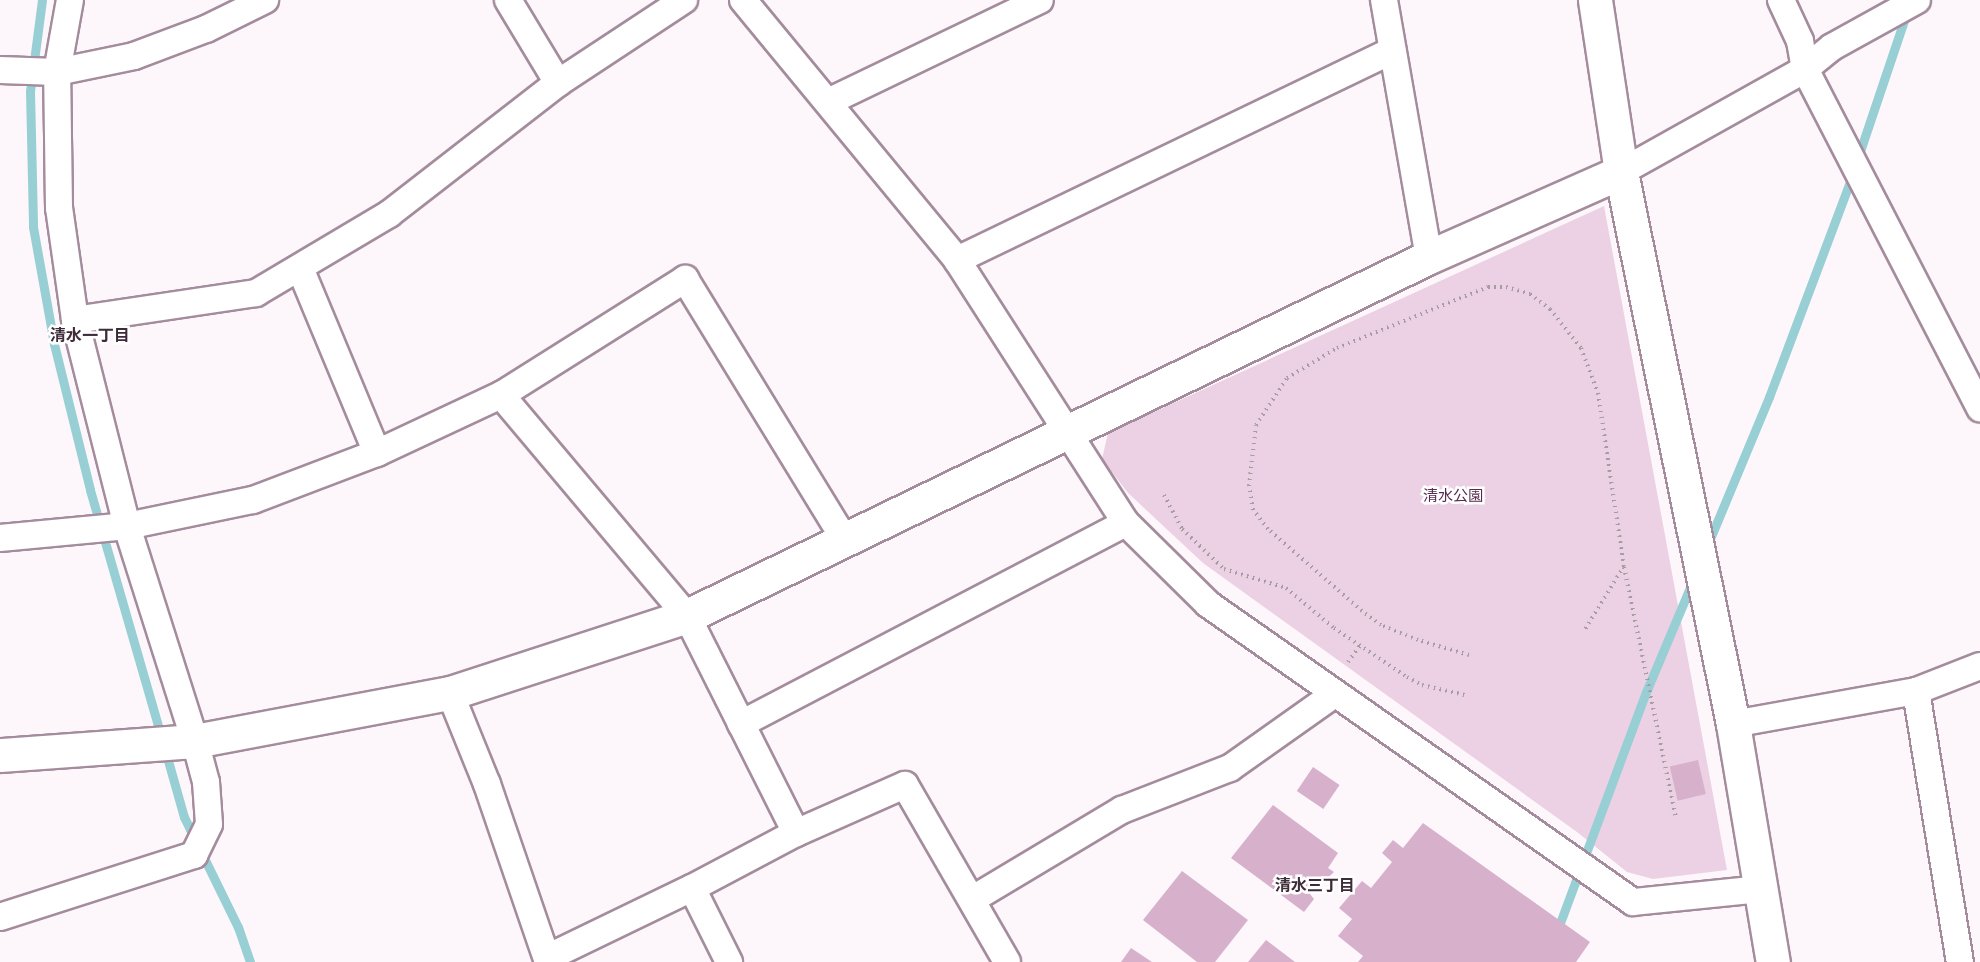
<!DOCTYPE html>
<meta charset="utf-8">
<style>
body{margin:0}
#map{position:relative;width:1980px;height:962px;overflow:hidden;background:#fdf7fb;font-family:"Titillium Web","Noto Sans JP",sans-serif}
div>[style]{position:absolute}
.green>*{inset:0;background:#ecd1e4}
.stream>*{height:9px;margin:-4.5px;padding:0 4.5px;transform-origin:4.5px;border-radius:4.5px;background:#97cfd4}
.building>*{inset:0;background:#d7b1cc;transform-origin:0 0}
.path>*{height:4px;margin-top:-2px;transform-origin:0;background:repeating-linear-gradient(90deg,#a59da2 0 1.5px,transparent 0 6px)}
.roads{filter:drop-shadow(2px 0 #a48c9d) drop-shadow(-2px 0 #a48c9d) drop-shadow(0 2px #a48c9d) drop-shadow(0 -2px #a48c9d)}
.street>*{height:26px;margin:-13px;padding:0 13px;transform-origin:13px;border-radius:13px;background:#fff}
.secondary>*{height:33px;margin:-16.5px;padding:0 16.5px;transform-origin:16.5px;border-radius:16.5px;background:#fff}
span{translate:-50% -50%;white-space:nowrap;text-align:center;line-height:1.15;-webkit-text-stroke:5px #fff;paint-order:stroke}
.park-label{font-size:15px;color:#59294e}
.neighbourhood-label{font-size:16px;color:#3e2b39;font-weight:700}
</style>
<div id="map">
<div class="green">
<div style="clip-path:polygon(1604px 206px,1727px 870px,1653px 879px,1627px 872px,1577px 832px,1203px 563px,1128px 493px,1102px 459px,1108px 433px)"></div>
</div>
<div class="stream">
<div style="left:42px;top:0;width:92px;rotate:97.5deg"></div>
<div style="left:30px;top:91px;width:136px;rotate:88.7deg"></div>
<div style="left:33px;top:227px;width:119px;rotate:79.8deg"></div>
<div style="left:54px;top:344px;width:150px;rotate:76.1deg"></div>
<div style="left:90px;top:490px;width:256px;rotate:73.9deg"></div>
<div style="left:1857px;top:160px;width:157px;rotate:-71.4deg"></div>
<div style="left:1707px;top:546px;width:161px;rotate:-67.4deg"></div>
<div style="left:1769px;top:397px;width:239px;rotate:-69.4deg"></div>
<div style="left:165px;top:750px;width:70px;rotate:74.2deg"></div>
<div style="left:184px;top:817px;width:123px;rotate:63.9deg"></div>
<div style="left:238px;top:927px;width:37px;rotate:71deg"></div>
<div style="left:1557px;top:931px;width:255px;rotate:-69.6deg"></div>
<div style="left:1646px;top:692px;width:124px;rotate:-67.2deg"></div>
</div>
<div class="building">
<div style="left:1698px;top:760px;width:35px;height:29px;rotate:77deg"></div>
<div style="left:1313px;top:767px;width:32px;height:29px;rotate:34deg"></div>
<div style="clip-path:polygon(1273px 805px,1338px 853px,1328px 868px,1334px 872px,1310px 894px,1314px 899px,1304px 912px,1231px 858px)"></div>
<div style="clip-path:polygon(1423px 823px,1590px 942px,1576px 962px,1358px 962px,1363px 956px,1338px 936px,1352px 919px,1339px 908px,1362px 881px,1371px 888px,1392px 862px,1382px 853px,1393px 840px,1403px 848px)"></div>
<div style="clip-path:polygon(1182px 871px,1248px 920px,1215px 962px,1197px 962px,1143px 920px)"></div>
<div style="clip-path:polygon(1266px 940px,1295px 962px,1248px 962px)"></div>
<div style="clip-path:polygon(1131px 948px,1152px 962px,1121px 962px)"></div>
</div>
<div class="path">
<div style="left:1164px;top:495px;width:38px;rotate:62deg"></div>
<div style="left:1182px;top:529px;width:58px;rotate:43.6deg"></div>
<div style="left:1224px;top:569px;width:65px;rotate:17deg"></div>
<div style="left:1286px;top:588px;width:62px;rotate:39.8deg"></div>
<div style="left:1334px;top:628px;width:88px;rotate:33.9deg"></div>
<div style="left:1407px;top:677px;width:17px;rotate:28deg"></div>
<div style="left:1422px;top:685px;width:44px;rotate:13.1deg"></div>
<div style="left:1624px;top:567px;width:256px;rotate:78.3deg"></div>
<div style="left:1469px;top:655px;width:53px;rotate:-163.6deg"></div>
<div style="left:1418px;top:640px;width:40px;rotate:-158deg"></div>
<div style="left:1381px;top:625px;width:24px;rotate:-144deg"></div>
<div style="left:1362px;top:611px;width:125px;rotate:-138.9deg"></div>
<div style="left:1268px;top:529px;width:24px;rotate:-128deg"></div>
<div style="left:1253px;top:510px;width:24px;rotate:-99deg"></div>
<div style="left:1249px;top:486px;width:61px;rotate:-83.5deg"></div>
<div style="left:1256px;top:425px;width:56px;rotate:-56.6deg"></div>
<div style="left:1287px;top:378px;width:58px;rotate:-31deg"></div>
<div style="left:1337px;top:348px;width:163px;rotate:-22deg"></div>
<div style="left:1488px;top:287px;width:18px"></div>
<div style="left:1506px;top:287px;width:25px;rotate:16deg"></div>
<div style="left:1530px;top:294px;width:25px;rotate:37deg"></div>
<div style="left:1550px;top:309px;width:50px;rotate:51.5deg"></div>
<div style="left:1581px;top:348px;width:48px;rotate:69.3deg"></div>
<div style="left:1598px;top:393px;width:175px;rotate:81.5deg"></div>
<div style="left:1624px;top:566px;width:76px;rotate:121.6deg"></div>
<div style="left:1348px;top:662px;width:22px;rotate:-54deg"></div>
</div>
<div class="roads">
<div class="street">
<div style="left:508px;top:0;width:97px;rotate:58.9deg"></div>
<div style="left:743px;top:0;width:337px;rotate:50.5deg"></div>
<div style="left:957px;top:260px;width:313px;rotate:57.3deg"></div>
<div style="left:1126px;top:523px;width:115px;rotate:44.6deg"></div>
<div style="left:1208px;top:604px;width:519px;rotate:35.04deg"></div>
<div style="left:1633px;top:902px;width:130px;rotate:-5.8deg"></div>
<div style="left:1384px;top:0;width:261px;rotate:80.1deg"></div>
<div style="left:1781px;top:0;width:45px;rotate:65.1deg"></div>
<div style="left:1800px;top:41px;width:28px;rotate:80deg"></div>
<div style="left:1805px;top:69px;width:382px;rotate:62.7deg"></div>
<div style="left:0;top:70px;width:57px;rotate:2deg"></div>
<div style="left:57px;top:72px;width:79px;rotate:-11.7deg"></div>
<div style="left:134px;top:56px;width:77px;rotate:-20.6deg"></div>
<div style="left:206px;top:29px;width:66px;rotate:-26.2deg"></div>
<div style="left:828px;top:102px;width:235px;rotate:-25.7deg"></div>
<div style="left:1621px;top:172px;width:211px;rotate:-29.2deg"></div>
<div style="left:1805px;top:69px;width:35px;rotate:-39deg"></div>
<div style="left:1832px;top:47px;width:97px;rotate:-28.9deg"></div>
<div style="left:957px;top:260px;width:483px;rotate:-25.7deg"></div>
<div style="left:300px;top:268px;width:200px;rotate:67.4deg"></div>
<div style="left:75px;top:320px;width:183px;rotate:-8.5deg"></div>
<div style="left:256px;top:293px;width:155px;rotate:-30.7deg"></div>
<div style="left:389px;top:214px;width:214px;rotate:-37.8deg"></div>
<div style="left:558px;top:83px;width:151px;rotate:-33.4deg"></div>
<div style="left:501px;top:395px;width:289px;rotate:49.9deg"></div>
<div style="left:687px;top:616px;width:243px;rotate:63.3deg"></div>
<div style="left:0;top:538px;width:128px;rotate:-5.4deg"></div>
<div style="left:127px;top:526px;width:129px;rotate:-11.7deg"></div>
<div style="left:253px;top:500px;width:133px;rotate:-20.8deg"></div>
<div style="left:377px;top:453px;width:137px;rotate:-25.1deg"></div>
<div style="left:501px;top:395px;width:218px;rotate:-32.2deg"></div>
<div style="left:685px;top:279px;width:308px;rotate:58.5deg"></div>
<div style="left:1916px;top:691px;width:275px;rotate:80.8deg"></div>
<div style="left:450px;top:693px;width:98px;rotate:67.9deg"></div>
<div style="left:487px;top:784px;width:188px;rotate:71.1deg"></div>
<div style="left:741px;top:724px;width:434px;rotate:-27.6deg"></div>
<div style="left:1733px;top:724px;width:186px;rotate:-10.2deg"></div>
<div style="left:1916px;top:691px;width:69px;rotate:-21.3deg"></div>
<div style="left:692px;top:888px;width:83px;rotate:63.4deg"></div>
<div style="left:973px;top:899px;width:174px;rotate:-30.9deg"></div>
<div style="left:1122px;top:810px;width:116px;rotate:-21.3deg"></div>
<div style="left:1230px;top:768px;width:126px;rotate:-35.3deg"></div>
<div style="left:0;top:917px;width:204px;rotate:-17.7deg"></div>
<div style="left:194px;top:855px;width:34px;rotate:-64deg"></div>
<div style="left:209px;top:824px;width:42px;rotate:-94.1deg"></div>
<div style="left:206px;top:782px;width:42px;rotate:-105deg"></div>
<div style="left:195px;top:741px;width:225px;rotate:-107.6deg"></div>
<div style="left:127px;top:526px;width:212px;rotate:-104.2deg"></div>
<div style="left:75px;top:320px;width:113px;rotate:-98.1deg"></div>
<div style="left:59px;top:208px;width:136px;rotate:-90.8deg"></div>
<div style="left:57px;top:72px;width:73px;rotate:-79.8deg"></div>
<div style="left:549px;top:957px;width:159px;rotate:-25.8deg"></div>
<div style="left:692px;top:888px;width:118px;rotate:-27.9deg"></div>
<div style="left:796px;top:833px;width:119px;rotate:-23.8deg"></div>
<div style="left:905px;top:785px;width:204px;rotate:60deg"></div>
</div>
<div class="secondary">
<div style="left:1595px;top:0;width:174px;rotate:81.4deg"></div>
<div style="left:1621px;top:172px;width:563px;rotate:78.53deg"></div>
<div style="left:1733px;top:724px;width:241px;rotate:80.5deg"></div>
<div style="left:0;top:755px;width:196px;rotate:-4.1deg"></div>
<div style="left:195px;top:741px;width:259px;rotate:-10.7deg"></div>
<div style="left:450px;top:693px;width:249px;rotate:-18deg"></div>
<div style="left:687px;top:616px;width:824px;rotate:-25.82deg"></div>
<div style="left:1429px;top:257px;width:210px;rotate:-23.9deg"></div>
</div>
</div>
<div class="park-label">
<span style="left:1453px;top:496px">清水公園</span>
</div>
<div class="neighbourhood-label">
<span style="left:90px;top:335px">清水一丁目</span>
<span style="left:1315px;top:885px">清水三丁目</span>
</div>
</div>
